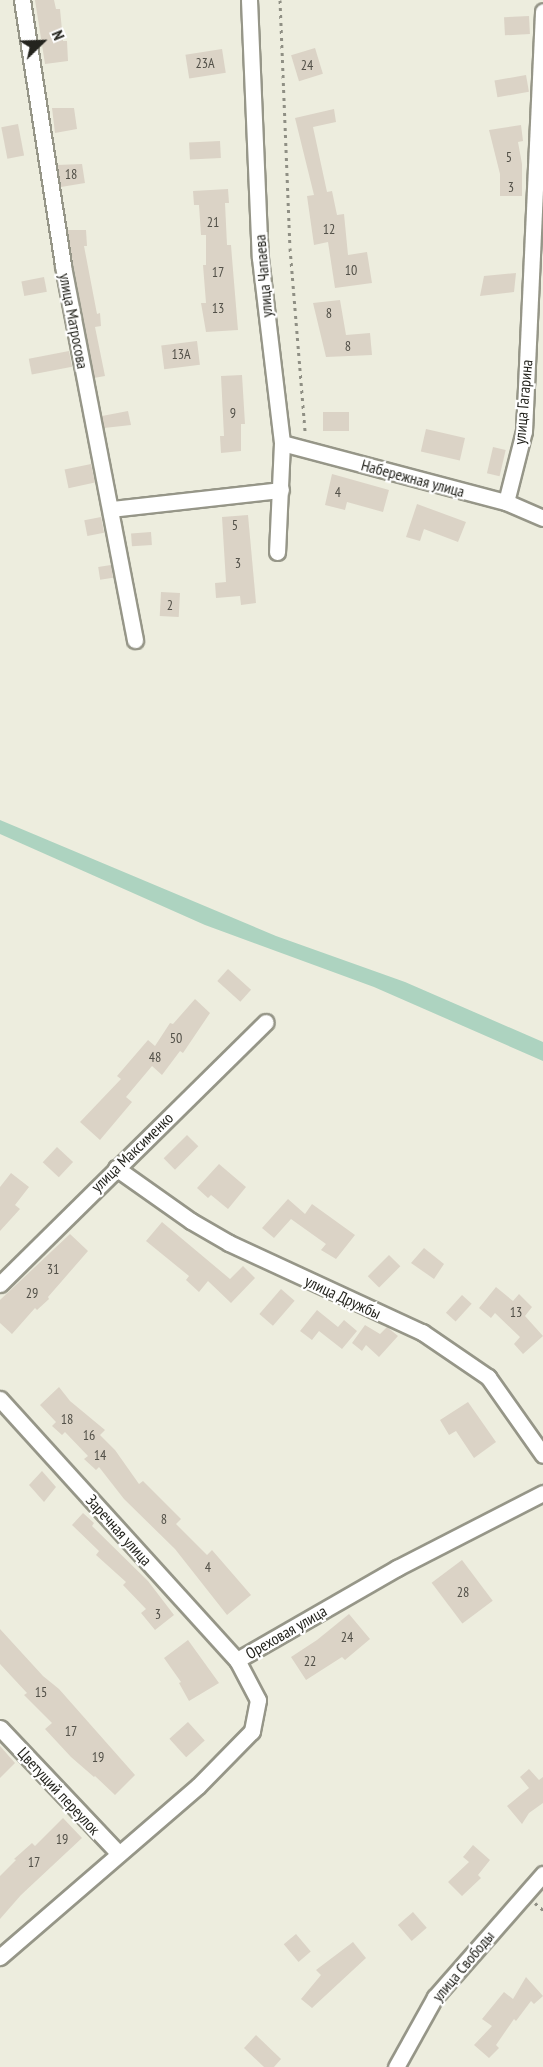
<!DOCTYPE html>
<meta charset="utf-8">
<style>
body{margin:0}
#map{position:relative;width:543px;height:2067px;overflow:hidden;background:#ededde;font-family:"PT Sans Narrow",sans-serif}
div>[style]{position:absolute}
.water>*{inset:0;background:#add3c0}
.building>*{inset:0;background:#dbd3c6;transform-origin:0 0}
.path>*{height:3px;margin-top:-1.5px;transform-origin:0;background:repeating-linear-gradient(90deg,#8f8f84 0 3px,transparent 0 7.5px)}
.roads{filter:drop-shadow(2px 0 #969688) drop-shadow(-2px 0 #969688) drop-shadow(0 2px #969688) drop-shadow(0 -2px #969688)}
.street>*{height:15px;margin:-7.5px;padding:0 7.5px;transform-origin:7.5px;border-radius:7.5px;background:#fff}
span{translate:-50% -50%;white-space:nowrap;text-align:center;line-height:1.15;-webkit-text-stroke:4.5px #fff;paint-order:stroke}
.number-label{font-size:14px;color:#525048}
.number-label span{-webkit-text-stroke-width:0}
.street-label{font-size:16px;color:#24241e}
.north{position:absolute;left:12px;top:12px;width:60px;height:60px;-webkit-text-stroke:4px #fff;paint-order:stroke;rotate:67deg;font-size:16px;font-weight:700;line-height:24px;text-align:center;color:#24241e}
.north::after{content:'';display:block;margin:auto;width:21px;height:27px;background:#24241e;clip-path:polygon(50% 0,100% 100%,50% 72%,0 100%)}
</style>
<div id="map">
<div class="water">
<div style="clip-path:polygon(0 820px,276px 936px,405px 982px,543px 1042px,543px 1061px,374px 987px,205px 925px,0 834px)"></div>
</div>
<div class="building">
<div style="clip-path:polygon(35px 0,54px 0,56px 9px,60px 9px,63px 41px,67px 41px,68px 61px,45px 64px)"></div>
<div style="left:529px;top:16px;width:18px;height:25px;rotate:87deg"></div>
<div style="left:315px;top:48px;width:27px;height:25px;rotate:73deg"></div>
<div style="left:222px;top:49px;width:24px;height:37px;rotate:81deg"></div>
<div style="left:526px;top:75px;width:17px;height:32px;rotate:80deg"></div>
<div style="clip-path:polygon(52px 108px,74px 108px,77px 129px,55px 133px)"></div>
<div style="clip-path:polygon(334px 109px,336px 122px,313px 127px,327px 192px,332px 191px,337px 215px,344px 214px,348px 255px,367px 252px,372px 283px,335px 288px,328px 242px,314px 245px,307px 196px,314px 195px,295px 118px)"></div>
<div style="left:18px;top:124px;width:32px;height:17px;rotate:79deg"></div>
<div style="clip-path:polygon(521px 125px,523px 141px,518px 142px,522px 164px,522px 196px,500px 196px,500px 174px,489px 130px)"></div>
<div style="left:220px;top:141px;width:17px;height:31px;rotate:87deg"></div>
<div style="clip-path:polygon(82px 164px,85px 183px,61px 187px,57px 165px)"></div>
<div style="clip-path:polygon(228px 189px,229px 203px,225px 203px,227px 245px,231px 245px,232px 258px,238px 330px,206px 332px,201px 303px,206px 303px,203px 265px,206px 265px,206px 235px,201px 235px,199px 205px,194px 205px,193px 191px)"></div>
<div style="clip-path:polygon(67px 230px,86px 230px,87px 246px,84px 246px,97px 314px,100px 313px,101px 326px,95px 327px,105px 376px,94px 378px)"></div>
<div style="clip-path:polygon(516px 273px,514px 292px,480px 296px,484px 276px)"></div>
<div style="left:44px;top:277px;width:15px;height:23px;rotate:79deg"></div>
<div style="clip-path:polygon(340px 300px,346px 335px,370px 333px,372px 355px,326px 357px,313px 303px)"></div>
<div style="left:197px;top:341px;width:24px;height:36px;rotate:83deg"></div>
<div style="left:69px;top:351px;width:16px;height:41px;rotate:79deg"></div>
<div style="clip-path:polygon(242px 375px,245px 424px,241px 424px,241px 451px,221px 453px,220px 436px,224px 436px,221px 376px)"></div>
<div style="clip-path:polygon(128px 411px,131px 425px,104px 428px,102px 416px)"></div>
<div style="left:349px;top:412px;width:19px;height:26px;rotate:90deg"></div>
<div style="left:426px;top:429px;width:40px;height:23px;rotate:13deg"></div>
<div style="left:493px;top:447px;width:13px;height:27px;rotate:13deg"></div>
<div style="left:91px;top:464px;width:19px;height:27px;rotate:78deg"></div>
<div style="clip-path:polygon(332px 474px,389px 490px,383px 512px,347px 502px,345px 510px,325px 505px)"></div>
<div style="clip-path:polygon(417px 504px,466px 522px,458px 542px,424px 529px,420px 541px,406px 537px)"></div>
<div style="clip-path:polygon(248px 515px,256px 603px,241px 605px,240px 596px,216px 598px,215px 583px,226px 582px,222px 517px)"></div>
<div style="left:101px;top:517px;width:16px;height:17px;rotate:79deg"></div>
<div style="left:151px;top:532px;width:13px;height:20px;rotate:86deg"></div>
<div style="left:111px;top:565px;width:13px;height:13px;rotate:81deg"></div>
<div style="left:161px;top:592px;width:19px;height:24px;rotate:3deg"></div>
<div style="left:228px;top:969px;width:31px;height:16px;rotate:42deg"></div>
<div style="clip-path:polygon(195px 999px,210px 1013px,183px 1053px,180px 1051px,162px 1075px,152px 1066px,126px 1097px,132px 1102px,100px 1140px,80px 1122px,121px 1079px,117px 1076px,148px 1040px,155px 1046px,170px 1023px,173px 1024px)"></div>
<div style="left:187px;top:1135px;width:16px;height:33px;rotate:45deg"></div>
<div style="left:57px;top:1147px;width:22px;height:21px;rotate:43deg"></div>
<div style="clip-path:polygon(219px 1164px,246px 1187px,228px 1209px,211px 1195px,208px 1198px,197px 1188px)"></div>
<div style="clip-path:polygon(11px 1173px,29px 1187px,15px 1205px,20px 1209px,0 1231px,0 1187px)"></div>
<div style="clip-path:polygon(288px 1199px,305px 1214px,312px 1204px,355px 1235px,336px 1259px,321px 1250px,326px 1244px,291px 1219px,274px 1238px,262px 1228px)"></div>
<div style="clip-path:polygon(162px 1222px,230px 1279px,243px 1266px,255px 1278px,231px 1303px,208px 1281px,199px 1292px,186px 1280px,189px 1276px,146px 1241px)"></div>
<div style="clip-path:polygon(70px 1234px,88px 1251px,48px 1297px,49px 1299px,37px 1310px,35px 1308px,12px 1334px,0 1323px,0 1300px)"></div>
<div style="clip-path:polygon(424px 1248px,444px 1264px,434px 1279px,411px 1263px)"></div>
<div style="left:389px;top:1255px;width:16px;height:30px;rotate:45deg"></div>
<div style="clip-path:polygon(496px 1287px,513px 1301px,519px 1294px,532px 1307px,525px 1316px,543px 1336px,523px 1354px,514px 1344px,520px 1337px,495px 1313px,491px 1318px,479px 1308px)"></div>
<div style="left:281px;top:1289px;width:18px;height:33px;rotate:41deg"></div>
<div style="left:462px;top:1295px;width:13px;height:24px;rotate:42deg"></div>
<div style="clip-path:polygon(317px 1310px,338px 1327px,344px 1320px,357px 1331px,342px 1349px,319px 1331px,312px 1340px,300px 1331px)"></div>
<div style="clip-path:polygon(365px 1325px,380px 1334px,387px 1327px,398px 1336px,379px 1357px,366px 1345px,362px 1351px,352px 1343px)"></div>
<div style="clip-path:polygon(59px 1387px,70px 1401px,105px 1430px,100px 1435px,115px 1450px,139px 1484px,143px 1481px,181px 1519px,176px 1524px,207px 1555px,212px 1550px,251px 1595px,227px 1615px,175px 1549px,124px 1499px,99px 1467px,96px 1470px,84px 1459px,88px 1456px,65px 1432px,62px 1435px,52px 1426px,56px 1422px,40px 1405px)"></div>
<div style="clip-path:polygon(468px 1402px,496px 1442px,474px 1458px,456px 1431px,449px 1435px,440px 1420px)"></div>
<div style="clip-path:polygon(42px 1471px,56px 1487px,44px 1502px,29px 1485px)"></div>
<div style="clip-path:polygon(83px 1513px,94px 1523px,92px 1526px,148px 1581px,174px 1615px,155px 1630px,141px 1613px,146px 1609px,123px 1585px,126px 1582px,96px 1555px,99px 1551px,72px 1525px)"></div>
<div style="left:462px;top:1560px;width:51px;height:38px;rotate:53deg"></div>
<div style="clip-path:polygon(349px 1614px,370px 1639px,345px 1660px,342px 1657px,306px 1680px,291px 1657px,317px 1640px)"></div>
<div style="clip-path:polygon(0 1629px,43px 1676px,59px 1689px,135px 1775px,115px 1795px,95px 1776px,94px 1777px,71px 1757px,45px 1729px,52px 1723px,24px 1695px,27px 1693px,0 1664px)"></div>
<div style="clip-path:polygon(188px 1640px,219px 1683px,189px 1701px,179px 1683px,181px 1682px,164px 1658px)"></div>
<div style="left:188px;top:1722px;width:25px;height:25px;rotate:48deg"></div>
<div style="clip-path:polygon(0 1746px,15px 1763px,0 1778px)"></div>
<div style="clip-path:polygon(529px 1769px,539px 1780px,543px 1777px,543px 1803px,529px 1813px,522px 1824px,507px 1806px,529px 1788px,520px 1777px)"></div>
<div style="clip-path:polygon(63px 1818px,82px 1838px,21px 1895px,0 1919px,0 1876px,16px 1860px,14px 1859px,32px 1843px,35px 1846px)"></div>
<div style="clip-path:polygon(473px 1845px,490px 1860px,478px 1875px,481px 1878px,462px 1896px,448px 1882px,469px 1862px,463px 1857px)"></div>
<div style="left:413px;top:1912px;width:21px;height:20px;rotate:49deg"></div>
<div style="left:296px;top:1934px;width:23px;height:16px;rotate:50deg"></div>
<div style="clip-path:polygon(353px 1942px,366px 1958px,312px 2008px,301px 1999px,321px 1975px,316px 1970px)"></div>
<div style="clip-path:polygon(526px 1977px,543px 1996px,534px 2004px,531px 2001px,516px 2021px,514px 2019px,496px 2045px,499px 2048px,489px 2058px,474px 2045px,492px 2026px,482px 2019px,504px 1992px,513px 1999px)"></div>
<div style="clip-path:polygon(256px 2035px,281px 2059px,274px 2067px,264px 2067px,244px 2048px)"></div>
</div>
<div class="path">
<div style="left:280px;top:0;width:248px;rotate:87.7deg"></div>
<div style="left:290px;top:248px;width:185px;rotate:85.3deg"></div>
<div style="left:535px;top:1903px;width:11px;rotate:41deg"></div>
</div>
<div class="roads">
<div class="street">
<div style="left:22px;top:0;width:269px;rotate:81.2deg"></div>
<div style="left:63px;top:266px;width:381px;rotate:79.1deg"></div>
<div style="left:249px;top:0;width:258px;rotate:87.6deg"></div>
<div style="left:260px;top:258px;width:186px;rotate:83.2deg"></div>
<div style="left:282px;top:443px;width:109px;rotate:92.6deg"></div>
<div style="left:282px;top:443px;width:232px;rotate:14.8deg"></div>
<div style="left:506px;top:502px;width:40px;rotate:23.4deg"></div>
<div style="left:506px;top:502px;width:73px;rotate:-75.8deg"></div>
<div style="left:524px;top:431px;width:420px;rotate:-87.4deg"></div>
<div style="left:111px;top:509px;width:171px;rotate:-6.4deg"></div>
<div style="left:116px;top:1168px;width:92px;rotate:35.2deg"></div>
<div style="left:191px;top:1221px;width:44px;rotate:30.1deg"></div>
<div style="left:229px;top:1243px;width:213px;rotate:24.8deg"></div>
<div style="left:422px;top:1332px;width:80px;rotate:34.3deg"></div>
<div style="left:488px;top:1377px;width:95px;rotate:54.8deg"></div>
<div style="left:0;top:1284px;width:373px;rotate:-44.6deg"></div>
<div style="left:0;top:1399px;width:353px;rotate:47.8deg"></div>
<div style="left:237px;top:1660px;width:45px;rotate:62.3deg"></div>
<div style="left:258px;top:1700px;width:32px;rotate:101deg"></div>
<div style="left:252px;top:1731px;width:77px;rotate:134.5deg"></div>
<div style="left:198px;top:1786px;width:262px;rotate:139.2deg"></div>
<div style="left:237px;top:1660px;width:185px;rotate:-29.9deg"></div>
<div style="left:397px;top:1568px;width:164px;rotate:-27.2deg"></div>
<div style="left:0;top:1728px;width:173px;rotate:46.6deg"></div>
<div style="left:396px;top:2067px;width:80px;rotate:-60.9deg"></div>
<div style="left:435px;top:1997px;width:164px;rotate:-48.7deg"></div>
</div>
</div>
<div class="number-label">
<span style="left:205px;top:63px">23А</span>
<span style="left:307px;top:65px">24</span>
<span style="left:509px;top:157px">5</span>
<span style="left:71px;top:174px">18</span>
<span style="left:511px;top:187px">3</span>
<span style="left:213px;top:222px">21</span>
<span style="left:329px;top:229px">12</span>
<span style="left:351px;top:270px">10</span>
<span style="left:218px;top:272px">17</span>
<span style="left:218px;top:308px">13</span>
<span style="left:329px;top:313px">8</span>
<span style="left:348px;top:346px">8</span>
<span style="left:181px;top:354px">13А</span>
<span style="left:233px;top:413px">9</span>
<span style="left:338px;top:492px">4</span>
<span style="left:235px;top:525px">5</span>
<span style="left:238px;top:563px">3</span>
<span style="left:170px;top:605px">2</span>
<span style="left:176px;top:1038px">50</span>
<span style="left:155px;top:1057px">48</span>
<span style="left:53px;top:1269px">31</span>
<span style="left:32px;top:1293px">29</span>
<span style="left:516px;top:1312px">13</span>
<span style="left:67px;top:1419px">18</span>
<span style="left:89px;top:1435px">16</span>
<span style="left:100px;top:1455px">14</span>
<span style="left:164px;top:1519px">8</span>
<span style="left:208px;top:1567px">4</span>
<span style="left:463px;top:1592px">28</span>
<span style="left:158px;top:1614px">3</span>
<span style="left:347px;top:1637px">24</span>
<span style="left:310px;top:1661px">22</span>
<span style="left:41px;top:1692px">15</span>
<span style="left:71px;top:1731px">17</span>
<span style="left:98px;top:1757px">19</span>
<span style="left:62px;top:1839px">19</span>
<span style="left:34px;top:1862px">17</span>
</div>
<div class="street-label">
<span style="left:263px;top:276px;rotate:-95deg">улица Чапаева</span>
<span style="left:74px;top:321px;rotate:79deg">улица Матросова</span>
<span style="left:523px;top:402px;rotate:-85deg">улица Гагарина</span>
<span style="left:413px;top:478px;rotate:15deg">Набережная улица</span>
<span style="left:132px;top:1152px;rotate:-44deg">улица Максименко</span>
<span style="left:343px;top:1297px;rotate:25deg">улица Дружбы</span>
<span style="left:119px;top:1530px;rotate:48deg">Заречная улица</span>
<span style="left:286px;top:1632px;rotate:-30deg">Ореховая улица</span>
<span style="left:59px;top:1791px;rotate:47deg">Цветущий переулок</span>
<span style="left:463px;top:1966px;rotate:-50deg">улица Свободы</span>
</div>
<div class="north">N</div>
</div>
